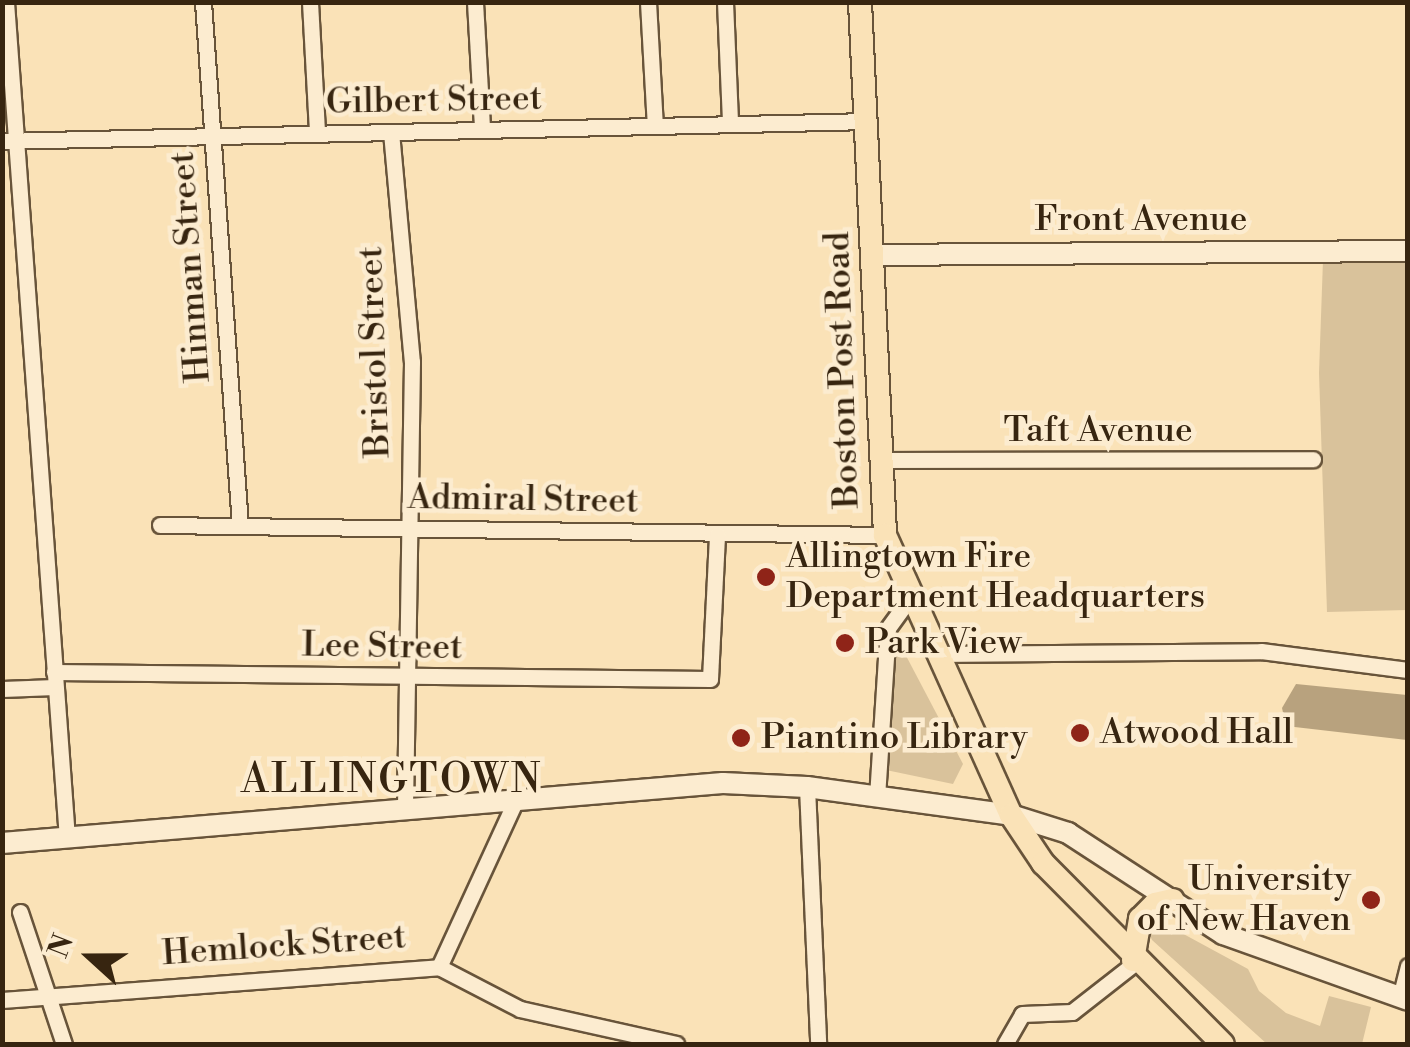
<!DOCTYPE html>
<style>
body{margin:0}
#map{position:relative;width:1410px;height:1047px;overflow:hidden;background:#fae2b7;font-family:"Libre Bodoni",serif}
div>[style]{position:absolute}
.green>*{inset:0;background:#d9c29b}
.water>*{inset:0;background:#b8a27e}
.roads{filter:drop-shadow(2px 0 #68543a) drop-shadow(-2px 0 #68543a) drop-shadow(0 2px #68543a) drop-shadow(0 -2px #68543a)}
.street>*{height:15px;margin:-7.5px;padding:0 7.5px;transform-origin:7.5px;border-radius:7.5px;background:#fcecd0}
.secondary>*{height:20px;margin:-10px;padding:0 10px;transform-origin:10px;border-radius:10px;background:#fcecd0}
.primary>*{height:22px;margin:-11px;padding:0 11px;transform-origin:11px;border-radius:11px;background:#fae2b7}
.dots>*{width:28px;height:28px;translate:-50% -50%;box-sizing:border-box;border:5px solid #fcecd0;border-radius:50%}
span{translate:-50% -50%;white-space:nowrap;text-align:center;line-height:1.15;-webkit-text-stroke:9px #fcecd0;paint-order:stroke}
.street-label{font-size:35px;color:#372510}
.poi-label{font-size:35px;color:#372510}
.left{translate:0 -50%;text-align:left}
.right{translate:-100% -50%;text-align:right}
.quarter-label{font-size:40px;color:#372510;letter-spacing:2.5px}
.frame{position:absolute;inset:0;border:5px solid #372510;pointer-events:none}
.north{position:absolute;left:40px;top:907px;width:100px;height:100px;-webkit-text-stroke:8px #fcecd0;paint-order:stroke;rotate:291deg;font-size:28px;font-weight:700;line-height:40px;text-align:center;color:#372510}
.north::after{content:'';display:block;margin:auto;width:35px;height:45px;background:#372510;clip-path:polygon(50% 0,100% 100%,50% 72%,0 100%)}
</style>
<div id="map">
<div class="green">
<div style="clip-path:polygon(1323px 260px,1407px 260px,1407px 610px,1327px 612px,1319px 373px)"></div>
<div style="clip-path:polygon(893px 631px,963px 764px,953px 784px,886px 770px)"></div>
<div style="clip-path:polygon(1154px 918px,1248px 969px,1259px 991px,1286px 1013px,1320px 1026px,1329px 996px,1371px 1007px,1362px 1044px,1267px 1044px,1152px 940px,1147px 929px)"></div>
</div>
<div class="water">
<div style="clip-path:polygon(1296px 684px,1407px 695px,1407px 740px,1286px 726px,1282px 708px)"></div>
</div>
<div class="roads">
<div class="street">
<div style="left:6px;top:2px;width:839px;rotate:85.83deg"></div>
<div style="left:203px;top:2px;width:525px;rotate:85.96deg"></div>
<div style="left:310px;top:2px;width:131px;rotate:86.9deg"></div>
<div style="left:475px;top:2px;width:127px;rotate:86.8deg"></div>
<div style="left:648px;top:2px;width:124px;rotate:86.8deg"></div>
<div style="left:725px;top:2px;width:121px;rotate:87.6deg"></div>
<div style="left:391px;top:132px;width:231px;rotate:84.8deg"></div>
<div style="left:412px;top:362px;width:448px;rotate:90.9deg"></div>
<div style="left:2px;top:141px;width:865px;rotate:-1.32deg"></div>
<div style="left:883px;top:460px;width:430px;rotate:-0.1deg"></div>
<div style="left:160px;top:525px;width:725px;rotate:0.79deg"></div>
<div style="left:935px;top:654px;width:326px;rotate:-0.5deg"></div>
<div style="left:1261px;top:651px;width:148px;rotate:7.4deg"></div>
<div style="left:54px;top:672px;width:656px;rotate:0.61deg"></div>
<div style="left:710px;top:679px;width:145px;rotate:-87.2deg"></div>
<div style="left:2px;top:689px;width:53px;rotate:-2.2deg"></div>
<div style="left:807px;top:787px;width:257px;rotate:87.5deg"></div>
<div style="left:877px;top:797px;width:169px;rotate:-86.3deg"></div>
<div style="left:888px;top:628px;width:37px;rotate:-54deg"></div>
<div style="left:20px;top:912px;width:139px;rotate:71.6deg"></div>
<div style="left:439px;top:967px;width:182px;rotate:-65.3deg"></div>
<div style="left:1400px;top:998px;width:33px;rotate:-76deg"></div>
<div style="left:2px;top:1000px;width:438px;rotate:-4.3deg"></div>
<div style="left:439px;top:967px;width:91px;rotate:27.4deg"></div>
<div style="left:520px;top:1009px;width:160px;rotate:12.6deg"></div>
<div style="left:1005px;top:1044px;width:34px;rotate:-60deg"></div>
<div style="left:1022px;top:1014px;width:50px;rotate:-2.3deg"></div>
<div style="left:1072px;top:1012px;width:81px;rotate:-38deg"></div>
</div>
<div class="secondary">
<div style="left:874px;top:255px;width:534px;rotate:-0.43deg"></div>
<div style="left:2px;top:843px;width:723px;rotate:-4.76deg"></div>
<div style="left:723px;top:783px;width:84px;rotate:2.7deg"></div>
<div style="left:807px;top:787px;width:206px;rotate:7.8deg"></div>
<div style="left:1011px;top:815px;width:60px;rotate:17.5deg"></div>
<div style="left:1068px;top:833px;width:185px;rotate:33.1deg"></div>
<div style="left:1223px;top:934px;width:196px;rotate:19.6deg"></div>
</div>
<div class="primary">
<div style="left:860px;top:2px;width:534px;rotate:87.31deg"></div>
<div style="left:885px;top:535px;width:307px;rotate:65.8deg"></div>
<div style="left:1011px;top:815px;width:58px;rotate:56.3deg"></div>
<div style="left:1043px;top:863px;width:255px;rotate:45.2deg"></div>
<div style="left:1133px;top:960px;width:42px;rotate:-80.3deg"></div>
<div style="left:1140px;top:919px;width:21px;rotate:-45deg"></div>
<div style="left:1155px;top:904px;width:18px;rotate:-13deg"></div>
</div>
</div>
<div class="dots">
<div style="left:766px;top:577px;background:#8f2418"></div>
<div style="left:845px;top:643px;background:#8f2418"></div>
<div style="left:1080px;top:733px;background:#8f2418"></div>
<div style="left:741px;top:738px;background:#8f2418"></div>
<div style="left:1371px;top:900px;background:#8f2418"></div>
</div>
<div class="street-label">
<span style="left:434px;top:101px;rotate:-1deg">Gilbert Street</span>
<span style="left:1141px;top:220px">Front Avenue</span>
<span style="left:191px;top:267px;rotate:-94deg">Hinman Street</span>
<span style="left:375px;top:352px;rotate:-92deg">Bristol Street</span>
<span style="left:843px;top:370px;rotate:-92deg">Boston Post Road</span>
<span style="left:1098px;top:431px">Taft Avenue</span>
<span style="left:523px;top:500px;rotate:1deg">Admiral Street</span>
<span style="left:382px;top:647px;rotate:1deg">Lee Street</span>
<span style="left:284px;top:946px;rotate:-4deg">Hemlock Street</span>
</div>
<div class="poi-label">
<span class="left" style="left:786px;top:577px">Allingtown Fire<br>Department Headquarters</span>
<span class="left" style="left:865px;top:643px">Park View</span>
<span class="left" style="left:1100px;top:733px">Atwood Hall</span>
<span class="left" style="left:761px;top:738px">Piantino Library</span>
<span class="right" style="left:1351px;top:900px">University<br>of New Haven</span>
</div>
<div class="quarter-label">
<span style="left:392px;top:780px">ALLINGTOWN</span>
</div>
<div class="frame"></div>
<div class="north">N</div>
</div>
